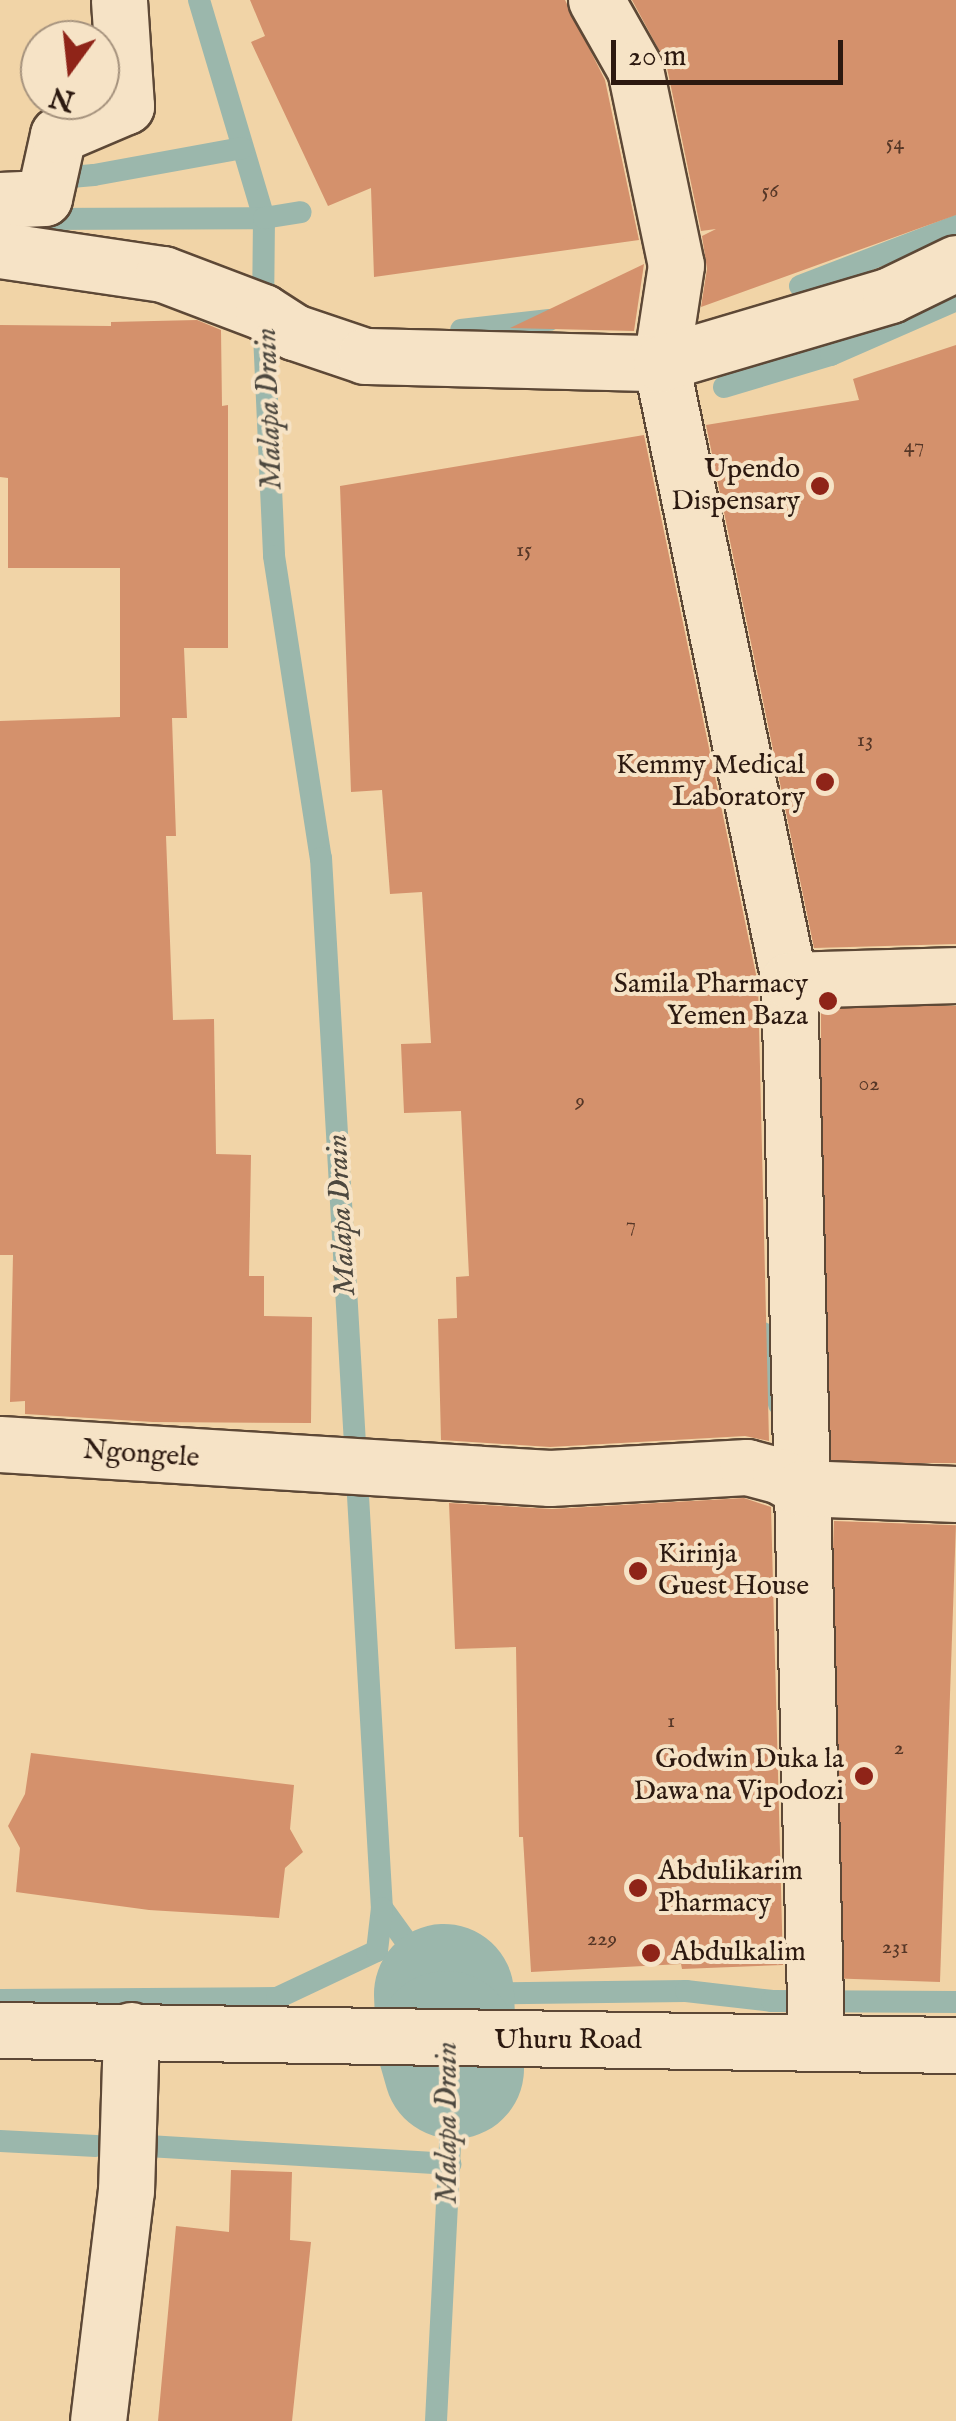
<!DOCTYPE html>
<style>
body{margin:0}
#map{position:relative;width:956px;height:2421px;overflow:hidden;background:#f1d4a7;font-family:"IM FELL English",serif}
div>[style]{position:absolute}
.stream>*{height:22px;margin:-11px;padding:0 11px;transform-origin:11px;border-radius:11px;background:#9bb7ac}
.river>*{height:140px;margin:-70px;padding:0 70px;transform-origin:70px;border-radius:70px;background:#9bb7ac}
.building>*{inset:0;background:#d4916c;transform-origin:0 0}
.roads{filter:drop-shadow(2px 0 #5d4836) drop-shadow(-2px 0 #5d4836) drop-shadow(0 2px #5d4836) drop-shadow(0 -2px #5d4836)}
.street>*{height:55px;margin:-27.5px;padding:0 27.5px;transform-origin:27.5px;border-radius:27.5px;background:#f6e3c6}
.secondary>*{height:55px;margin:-27.5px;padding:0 27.5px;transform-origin:27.5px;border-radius:27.5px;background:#f6e3c6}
.dots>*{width:28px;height:28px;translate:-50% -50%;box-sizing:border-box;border:5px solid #f6e3c6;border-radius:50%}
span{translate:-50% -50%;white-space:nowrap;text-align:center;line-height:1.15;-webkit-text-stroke:8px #f6e3c6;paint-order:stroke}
.number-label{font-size:22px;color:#563727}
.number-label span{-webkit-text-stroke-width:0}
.poi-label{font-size:28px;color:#2c1910}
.right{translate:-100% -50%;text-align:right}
.left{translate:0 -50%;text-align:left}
.street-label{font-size:28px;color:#2c1910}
.water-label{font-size:30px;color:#4d483f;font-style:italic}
.north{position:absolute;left:20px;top:20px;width:100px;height:100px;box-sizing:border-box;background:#f6e3c6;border:2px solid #a5927d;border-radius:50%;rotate:195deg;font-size:28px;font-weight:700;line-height:40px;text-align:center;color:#2c1910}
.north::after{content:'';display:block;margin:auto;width:35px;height:45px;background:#8f2418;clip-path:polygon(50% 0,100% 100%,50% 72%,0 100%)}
.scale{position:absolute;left:611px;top:40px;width:232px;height:45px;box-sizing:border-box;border:5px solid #2c1910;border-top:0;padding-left:12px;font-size:30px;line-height:35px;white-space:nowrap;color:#2c1910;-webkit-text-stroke:8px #f6e3c6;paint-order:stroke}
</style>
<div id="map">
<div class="stream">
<div style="left:199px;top:0;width:227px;rotate:73.4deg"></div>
<div style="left:264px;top:218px;width:94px;rotate:90.6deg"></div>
<div style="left:263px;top:312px;width:244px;rotate:87.4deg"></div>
<div style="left:274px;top:556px;width:306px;rotate:81.2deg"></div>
<div style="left:321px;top:858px;width:1052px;rotate:86.68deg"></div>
<div style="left:382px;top:1908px;width:106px;rotate:54.2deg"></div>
<div style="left:444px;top:1994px;width:242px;rotate:-0.7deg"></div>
<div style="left:686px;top:1991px;width:87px;rotate:6.6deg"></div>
<div style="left:772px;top:2001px;width:184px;rotate:0.3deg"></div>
<div style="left:48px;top:179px;width:46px;rotate:-5deg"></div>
<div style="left:94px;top:175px;width:150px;rotate:-10.3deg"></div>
<div style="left:30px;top:219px;width:234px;rotate:-0.2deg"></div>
<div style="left:264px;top:218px;width:37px;rotate:-9deg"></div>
<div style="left:800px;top:286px;width:167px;rotate:-21deg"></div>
<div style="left:461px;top:330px;width:89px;rotate:-6.5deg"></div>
<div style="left:724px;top:387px;width:112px;rotate:-16.7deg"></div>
<div style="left:831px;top:355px;width:137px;rotate:-23.7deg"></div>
<div style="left:763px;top:1333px;width:73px;rotate:77.3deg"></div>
<div style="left:0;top:2000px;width:277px;rotate:-0.4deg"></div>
<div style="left:277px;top:1998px;width:110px;rotate:-25.2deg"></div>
<div style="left:377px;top:1951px;width:43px;rotate:-83.4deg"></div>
<div style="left:0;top:2141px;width:96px;rotate:3deg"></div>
<div style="left:148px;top:2146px;width:303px;rotate:3.4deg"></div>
<div style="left:436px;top:2421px;width:352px;rotate:-87.1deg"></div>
</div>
<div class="river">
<div style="left:444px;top:1994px;width:47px;rotate:87.6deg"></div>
<div style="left:446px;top:2041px;width:29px;rotate:74deg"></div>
</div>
<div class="building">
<div style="clip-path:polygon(250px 0,565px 0,605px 80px,639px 240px,374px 277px,371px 188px,328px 206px,251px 42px,265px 36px)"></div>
<div style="clip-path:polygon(632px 0,956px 0,956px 215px,701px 307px,707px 269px,702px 236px,716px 229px,701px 231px,666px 63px)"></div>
<div style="clip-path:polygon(644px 264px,634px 331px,510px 328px)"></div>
<div style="clip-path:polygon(197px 320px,221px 330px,222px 406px,228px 405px,228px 648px,184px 648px,187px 718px,172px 718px,176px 836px,166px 836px,173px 1020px,214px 1019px,216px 1154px,251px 1155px,249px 1276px,264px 1276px,264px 1316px,312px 1317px,311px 1423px,153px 1422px,25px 1414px,25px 1401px,10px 1402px,13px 1255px,0 1255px,0 721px,120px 717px,120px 568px,8px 568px,8px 478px,0 477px,0 325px,111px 326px,111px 322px)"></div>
<div style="clip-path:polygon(956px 345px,956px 944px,814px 948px,706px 425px,859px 400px,853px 379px)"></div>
<div style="clip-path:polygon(644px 435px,758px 984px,769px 1441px,745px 1436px,550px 1447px,441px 1440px,438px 1319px,457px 1318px,456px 1277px,469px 1276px,461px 1111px,404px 1113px,401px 1044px,431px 1043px,422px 892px,390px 894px,382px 790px,351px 792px,340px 486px)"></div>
<div style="left:956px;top:1006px;width:457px;height:135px;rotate:90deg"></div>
<div style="clip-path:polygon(744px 1498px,771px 1507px,783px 1965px,682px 1969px,681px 1964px,531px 1972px,523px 1837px,519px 1837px,516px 1647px,455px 1649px,449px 1503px,552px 1509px)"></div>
<div style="left:834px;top:1521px;width:122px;height:457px;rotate:2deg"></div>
<div style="clip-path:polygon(31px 1753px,294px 1785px,290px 1829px,303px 1852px,285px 1868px,279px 1918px,149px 1910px,16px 1892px,20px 1848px,8px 1826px,25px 1794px)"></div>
<div style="clip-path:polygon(231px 2170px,292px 2172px,290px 2240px,311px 2242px,292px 2421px,158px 2421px,176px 2226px,229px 2232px)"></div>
</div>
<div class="roads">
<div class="street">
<div style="left:596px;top:0;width:79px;rotate:60.5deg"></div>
<div style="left:635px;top:69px;width:200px;rotate:78.2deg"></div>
<div style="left:676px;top:265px;width:99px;rotate:98.7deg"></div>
<div style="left:661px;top:363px;width:630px;rotate:78.28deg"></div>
<div style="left:789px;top:980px;width:1062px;rotate:88.54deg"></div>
<div style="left:0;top:200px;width:44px;rotate:-2.6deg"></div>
<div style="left:44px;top:198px;width:65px;rotate:-77.5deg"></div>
<div style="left:58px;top:135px;width:74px;rotate:-23.1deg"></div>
<div style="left:126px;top:106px;width:106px;rotate:-93.8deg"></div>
<div style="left:0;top:250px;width:165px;rotate:8.4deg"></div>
<div style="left:163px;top:274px;width:107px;rotate:20.8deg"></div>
<div style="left:263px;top:312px;width:37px;rotate:33deg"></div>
<div style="left:294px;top:332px;width:75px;rotate:18.7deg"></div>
<div style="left:365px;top:356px;width:296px;rotate:1.4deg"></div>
<div style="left:661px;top:363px;width:239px;rotate:-16.5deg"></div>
<div style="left:890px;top:295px;width:73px;rotate:-25.9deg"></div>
<div style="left:789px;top:980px;width:167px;rotate:-1.7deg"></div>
<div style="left:0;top:1444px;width:551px;rotate:3.54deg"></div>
<div style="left:550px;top:1478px;width:197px;rotate:-3.2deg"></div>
<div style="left:747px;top:1467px;width:34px;rotate:15deg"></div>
<div style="left:780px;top:1476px;width:24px;rotate:30deg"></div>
<div style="left:801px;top:1488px;width:155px;rotate:2.2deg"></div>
<div style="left:98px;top:2421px;width:232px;rotate:-83.1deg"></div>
<div style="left:126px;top:2191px;width:161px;rotate:-88.2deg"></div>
</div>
<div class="secondary">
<div style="left:0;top:2030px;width:956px;rotate:0.9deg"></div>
</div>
</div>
<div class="dots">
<div style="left:820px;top:486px;background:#8f2418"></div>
<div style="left:825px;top:782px;background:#8f2418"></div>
<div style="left:828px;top:1001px;background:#8f2418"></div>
<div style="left:638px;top:1571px;background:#8f2418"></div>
<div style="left:864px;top:1776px;background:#8f2418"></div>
<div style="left:638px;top:1888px;background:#8f2418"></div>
<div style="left:651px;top:1953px;background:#8f2418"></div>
</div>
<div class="number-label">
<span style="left:895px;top:144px">54</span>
<span style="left:770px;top:192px">56</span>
<span style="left:914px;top:447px">47</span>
<span style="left:524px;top:551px">15</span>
<span style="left:865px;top:741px">13</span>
<span style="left:869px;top:1085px">02</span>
<span style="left:580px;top:1102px">9</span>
<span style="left:631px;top:1226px">7</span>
<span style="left:671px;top:1722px">1</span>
<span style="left:899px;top:1749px">2</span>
<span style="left:602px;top:1940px">229</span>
<span style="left:895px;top:1948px">231</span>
</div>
<div class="poi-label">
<span class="right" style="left:800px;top:486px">Upendo<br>Dispensary</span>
<span class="right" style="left:805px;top:782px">Kemmy Medical<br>Laboratory</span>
<span class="right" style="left:808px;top:1001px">Samila Pharmacy<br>Yemen Baza</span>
<span class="left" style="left:658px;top:1571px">Kirinja<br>Guest House</span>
<span class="right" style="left:844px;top:1776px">Godwin Duka la<br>Dawa na Vipodozi</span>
<span class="left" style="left:658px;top:1888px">Abdulikarim<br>Pharmacy</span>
<span class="left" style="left:671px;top:1953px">Abdulkalim</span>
</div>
<div class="street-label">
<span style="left:141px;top:1455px;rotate:4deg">Ngongele</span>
<span style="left:568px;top:2041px">Uhuru Road</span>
</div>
<div class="water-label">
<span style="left:270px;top:409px;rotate:-92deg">Malapa Drain</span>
<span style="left:342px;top:1215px;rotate:-93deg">Malapa Drain</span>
<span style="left:448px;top:2123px;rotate:-90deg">Malapa Drain</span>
</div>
<div class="north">N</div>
<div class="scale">20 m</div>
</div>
